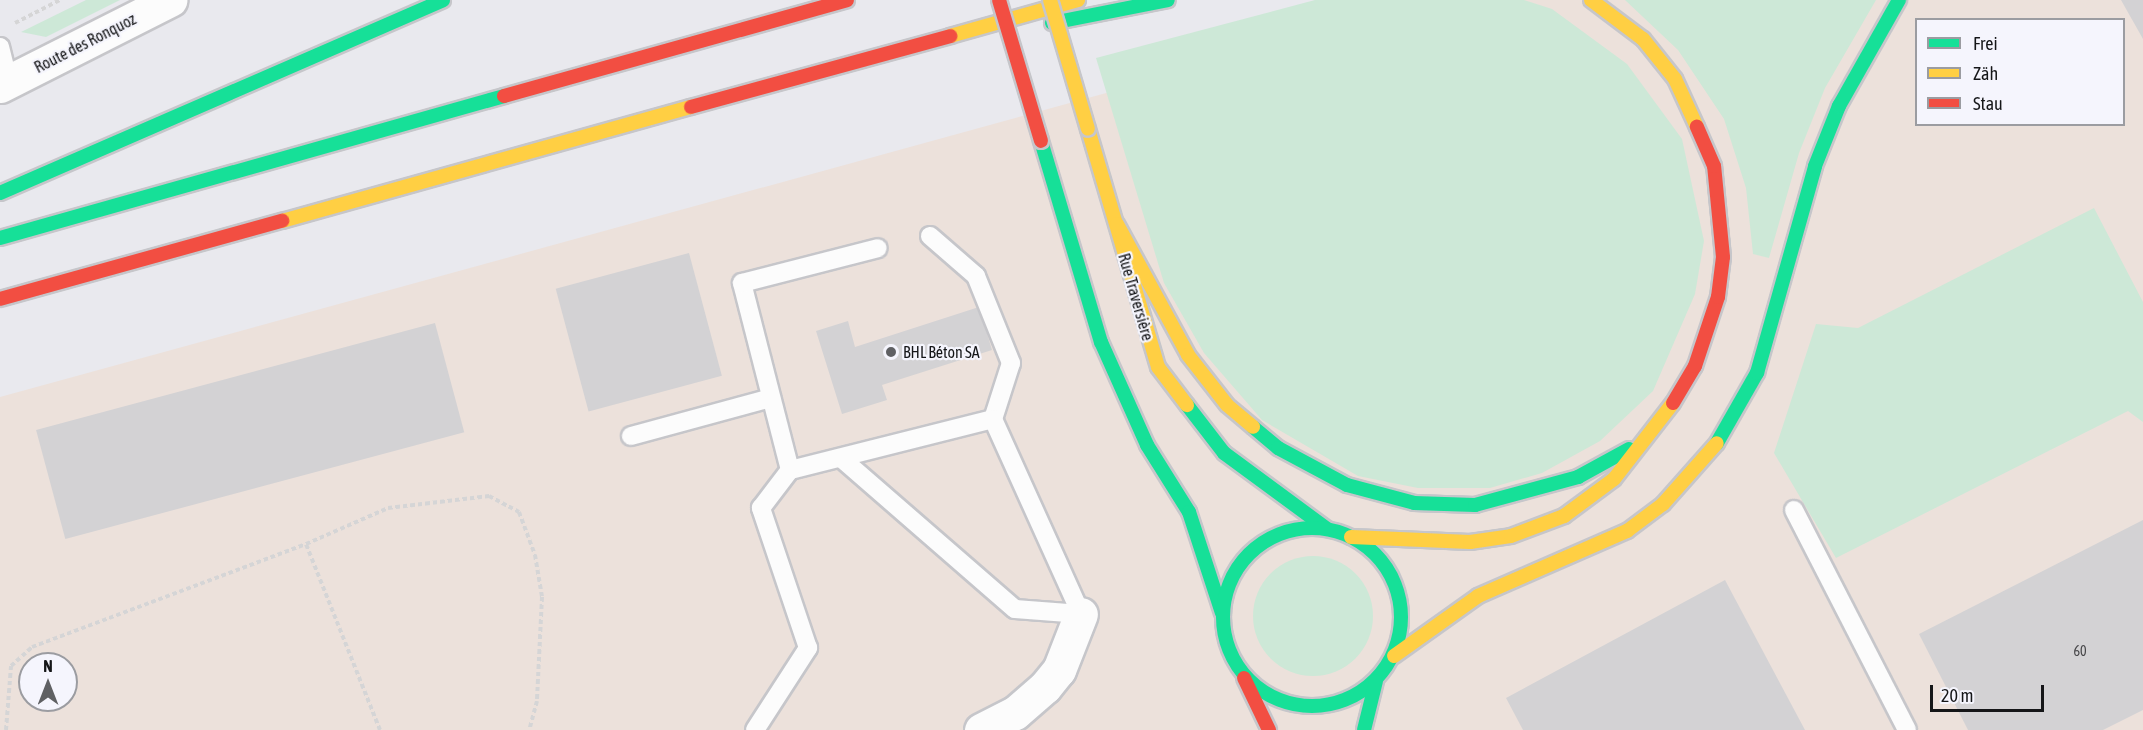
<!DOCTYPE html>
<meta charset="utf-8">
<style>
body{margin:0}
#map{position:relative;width:2143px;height:730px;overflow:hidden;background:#e9e9ee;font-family:"Asap Condensed",sans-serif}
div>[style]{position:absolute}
.industrial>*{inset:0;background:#ece1db}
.green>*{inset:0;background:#cde8d7}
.round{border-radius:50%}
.building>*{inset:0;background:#d3d2d4;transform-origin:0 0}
.path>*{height:4px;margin-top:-2px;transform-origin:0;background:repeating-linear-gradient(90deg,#d5d5d6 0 4.5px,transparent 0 7.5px)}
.roads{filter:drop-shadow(2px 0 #c6c6ca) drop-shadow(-2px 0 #c6c6ca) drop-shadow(0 2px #c6c6ca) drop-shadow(0 -2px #c6c6ca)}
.lane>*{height:18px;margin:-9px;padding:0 9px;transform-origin:9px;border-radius:9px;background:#fcfcfc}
.street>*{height:33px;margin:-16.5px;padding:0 16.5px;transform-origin:16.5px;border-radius:16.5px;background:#fcfcfc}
.fast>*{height:14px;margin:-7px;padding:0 7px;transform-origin:7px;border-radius:7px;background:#16e098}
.fast>.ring{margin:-7px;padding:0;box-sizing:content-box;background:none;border:14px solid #16e098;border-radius:50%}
.slow>*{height:14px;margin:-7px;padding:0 7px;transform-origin:7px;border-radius:7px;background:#ffcf43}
.jam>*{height:14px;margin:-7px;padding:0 7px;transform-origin:7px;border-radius:7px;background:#f24e42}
.bridges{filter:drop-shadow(2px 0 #c6c6ca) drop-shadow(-2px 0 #c6c6ca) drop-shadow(0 2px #c6c6ca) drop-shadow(0 -2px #c6c6ca)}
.slow-bridge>*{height:14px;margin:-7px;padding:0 7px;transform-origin:7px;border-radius:7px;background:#ffcf43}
.jam-bridge>*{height:14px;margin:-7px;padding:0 7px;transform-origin:7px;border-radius:7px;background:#f24e42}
.dots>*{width:16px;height:16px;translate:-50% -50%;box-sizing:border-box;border:3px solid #f5f5fd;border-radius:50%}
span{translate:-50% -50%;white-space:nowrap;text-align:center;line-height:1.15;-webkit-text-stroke:4.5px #f5f5fd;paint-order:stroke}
.number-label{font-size:14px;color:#464648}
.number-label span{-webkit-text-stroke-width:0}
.street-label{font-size:16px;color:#151618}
.poi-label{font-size:16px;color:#151618}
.left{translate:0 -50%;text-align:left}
.legend{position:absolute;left:1915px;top:18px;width:210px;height:108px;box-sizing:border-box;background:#f5f5fd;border:2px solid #9b9ca1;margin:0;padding:8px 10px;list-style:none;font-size:18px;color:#151618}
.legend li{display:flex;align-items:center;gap:12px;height:30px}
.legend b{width:30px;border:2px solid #9b9ca1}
.north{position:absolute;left:18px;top:652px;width:60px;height:60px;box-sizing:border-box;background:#f5f5fd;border:2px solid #9b9ca1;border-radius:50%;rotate:0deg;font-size:16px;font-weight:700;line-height:24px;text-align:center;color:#151618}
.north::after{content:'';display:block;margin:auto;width:21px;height:27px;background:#5f6063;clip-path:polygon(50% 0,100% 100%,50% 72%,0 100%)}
.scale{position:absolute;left:1930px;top:685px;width:114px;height:27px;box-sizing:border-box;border:3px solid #151618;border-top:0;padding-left:8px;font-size:18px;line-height:21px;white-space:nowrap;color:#151618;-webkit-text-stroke:4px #f5f5fd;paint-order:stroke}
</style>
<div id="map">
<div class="industrial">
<div style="clip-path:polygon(evenodd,1445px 0,2143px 0,2143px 730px,0 730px,0 397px,1445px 0,1916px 20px,2124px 20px,2124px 124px,1916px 124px,1916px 20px,1445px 0,30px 664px,66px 664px,66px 700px,30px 700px,30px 664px)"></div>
</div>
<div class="green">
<div style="clip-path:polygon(86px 0,120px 0,46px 37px,21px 32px)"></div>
<div style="clip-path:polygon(1315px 0,1524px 0,1552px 9px,1627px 64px,1682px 139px,1704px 241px,1695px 294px,1653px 391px,1600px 441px,1542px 473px,1490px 488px,1418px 488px,1358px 476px,1262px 420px,1204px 353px,1164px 283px,1096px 58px)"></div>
<div style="clip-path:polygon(1625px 0,1876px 0,1825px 88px,1799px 153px,1769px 258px,1753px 254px,1746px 188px,1724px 119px,1678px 50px)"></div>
<div style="clip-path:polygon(2094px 208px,2143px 302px,2143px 422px,2128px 411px,1836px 558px,1774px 453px,1816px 324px,1858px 328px)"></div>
<div class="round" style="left:1253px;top:556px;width:120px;height:120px"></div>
</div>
<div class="building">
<div style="clip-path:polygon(2121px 0,2143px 0,2143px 39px)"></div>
<div style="left:689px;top:253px;width:127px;height:138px;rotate:75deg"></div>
<div style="clip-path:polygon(979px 307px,992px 350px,882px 385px,887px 400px,842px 414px,816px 331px,848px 321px,855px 347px)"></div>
<div style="left:435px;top:323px;width:113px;height:413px;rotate:75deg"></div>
<div style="clip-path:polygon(2143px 520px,2143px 710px,2103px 730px,1968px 730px,1919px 634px)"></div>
<div style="clip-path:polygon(1725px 580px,1805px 730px,1523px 730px,1506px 698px)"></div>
</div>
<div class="path">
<div style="left:15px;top:23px;width:51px;rotate:-27.1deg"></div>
<div style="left:6px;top:730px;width:64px;rotate:-85.5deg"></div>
<div style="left:11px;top:666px;width:28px;rotate:-42deg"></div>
<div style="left:32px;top:647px;width:293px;rotate:-20.6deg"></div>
<div style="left:380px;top:730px;width:200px;rotate:-111.7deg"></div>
<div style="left:306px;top:544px;width:90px;rotate:-23.7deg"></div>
<div style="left:388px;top:508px;width:102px;rotate:-6.8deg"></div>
<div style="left:489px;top:496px;width:34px;rotate:28deg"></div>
<div style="left:519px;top:512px;width:46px;rotate:69.6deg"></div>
<div style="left:535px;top:555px;width:43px;rotate:80.5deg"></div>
<div style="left:542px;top:597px;width:104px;rotate:92.8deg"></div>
<div style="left:537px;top:701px;width:30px;rotate:105deg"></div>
</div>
<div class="roads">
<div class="lane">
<div style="left:0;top:47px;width:36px;rotate:76deg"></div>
<div style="left:930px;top:236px;width:61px;rotate:41deg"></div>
<div style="left:976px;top:276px;width:94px;rotate:68.1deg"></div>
<div style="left:1011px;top:363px;width:59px;rotate:107.8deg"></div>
<div style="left:631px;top:436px;width:145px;rotate:-15.2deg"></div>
<div style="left:841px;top:458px;width:230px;rotate:41deg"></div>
<div style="left:1015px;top:609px;width:66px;rotate:4.3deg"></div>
<div style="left:1081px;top:614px;width:214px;rotate:-114.3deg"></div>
<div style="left:993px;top:419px;width:209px;rotate:165.9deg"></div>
<div style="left:790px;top:470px;width:193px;rotate:-104.4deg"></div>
<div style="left:742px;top:283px;width:140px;rotate:-14.4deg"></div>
<div style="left:1794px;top:510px;width:247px;rotate:62.8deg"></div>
<div style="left:755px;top:730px;width:98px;rotate:-57.1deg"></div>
<div style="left:808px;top:648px;width:148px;rotate:-108.6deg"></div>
<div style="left:761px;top:508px;width:48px;rotate:-52.7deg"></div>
</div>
<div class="street">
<div style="left:0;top:86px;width:191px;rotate:-26.8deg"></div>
<div style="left:981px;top:730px;width:38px;rotate:-27deg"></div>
<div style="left:1015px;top:713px;width:40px;rotate:-41deg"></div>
<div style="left:1045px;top:687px;width:22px;rotate:-51deg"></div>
<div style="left:1059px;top:670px;width:60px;rotate:-68.6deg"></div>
</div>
<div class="fast">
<div style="left:1052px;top:23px;width:118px;rotate:-11.2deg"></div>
<div style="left:1041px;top:141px;width:210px;rotate:73.4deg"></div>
<div style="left:1101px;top:342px;width:113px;rotate:65.9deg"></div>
<div style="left:1147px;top:445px;width:79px;rotate:57.9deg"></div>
<div style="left:1189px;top:512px;width:106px;rotate:71.9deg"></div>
<div style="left:0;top:193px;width:483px;rotate:-23.5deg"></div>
<div style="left:0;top:238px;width:524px;rotate:-15.73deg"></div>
<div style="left:1187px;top:405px;width:61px;rotate:52.4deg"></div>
<div style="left:1224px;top:453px;width:128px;rotate:36.4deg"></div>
<div style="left:1253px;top:427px;width:33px;rotate:40deg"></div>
<div style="left:1278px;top:448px;width:78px;rotate:28.2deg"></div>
<div style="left:1347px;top:485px;width:69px;rotate:15deg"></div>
<div style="left:1414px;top:503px;width:61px;rotate:1.9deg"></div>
<div style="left:1475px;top:505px;width:107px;rotate:-15.2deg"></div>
<div style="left:1578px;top:477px;width:58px;rotate:-28.8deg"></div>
<div style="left:1717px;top:443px;width:81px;rotate:-60.3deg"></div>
<div style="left:1757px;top:373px;width:215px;rotate:-74.3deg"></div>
<div style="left:1815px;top:166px;width:65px;rotate:-68.2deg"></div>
<div style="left:1839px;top:106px;width:122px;rotate:-60.5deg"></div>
<div class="ring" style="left:1223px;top:528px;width:164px;height:164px"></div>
<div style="left:1364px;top:730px;width:50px;rotate:-76.2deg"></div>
</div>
<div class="slow">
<div style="left:1591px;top:0;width:65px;rotate:36.9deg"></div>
<div style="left:1643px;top:39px;width:51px;rotate:51.3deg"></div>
<div style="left:1675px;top:79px;width:53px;rotate:65.4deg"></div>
<div style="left:950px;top:36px;width:133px;rotate:-15.7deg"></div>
<div style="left:1088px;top:129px;width:248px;rotate:73.6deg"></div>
<div style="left:1158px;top:367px;width:48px;rotate:52.7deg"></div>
<div style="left:282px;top:221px;width:425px;rotate:-15.6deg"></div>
<div style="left:1117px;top:224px;width:149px;rotate:61.5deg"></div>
<div style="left:1188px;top:355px;width:63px;rotate:52deg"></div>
<div style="left:1227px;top:405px;width:34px;rotate:40deg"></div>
<div style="left:1351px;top:537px;width:119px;rotate:2.4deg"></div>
<div style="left:1470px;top:542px;width:41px;rotate:-8.3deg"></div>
<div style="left:1511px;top:536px;width:57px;rotate:-20.7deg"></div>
<div style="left:1564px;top:516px;width:62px;rotate:-36.5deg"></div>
<div style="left:1614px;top:479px;width:96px;rotate:-52.2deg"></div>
<div style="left:1394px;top:656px;width:103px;rotate:-35.5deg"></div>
<div style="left:1478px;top:596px;width:163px;rotate:-23.6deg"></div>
<div style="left:1627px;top:531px;width:45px;rotate:-36.9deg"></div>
<div style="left:1663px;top:504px;width:81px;rotate:-48.5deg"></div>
</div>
<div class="jam">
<div style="left:504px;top:96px;width:356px;rotate:-15.6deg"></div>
<div style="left:691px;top:107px;width:269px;rotate:-15.3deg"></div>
<div style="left:0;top:299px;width:293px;rotate:-15.5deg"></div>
<div style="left:1673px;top:403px;width:43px;rotate:-59.3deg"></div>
<div style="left:1695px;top:366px;width:73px;rotate:-71.6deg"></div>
<div style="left:1718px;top:297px;width:40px;rotate:-82.9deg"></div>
<div style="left:1723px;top:257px;width:91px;rotate:-95.6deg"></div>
<div style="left:1714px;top:166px;width:43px;rotate:-113.6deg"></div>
<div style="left:1244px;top:678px;width:58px;rotate:64.3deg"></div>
</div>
</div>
<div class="bridges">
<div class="slow-bridge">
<div style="left:1050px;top:0;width:134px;rotate:73.6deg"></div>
</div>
<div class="jam-bridge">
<div style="left:999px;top:0;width:147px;rotate:73.4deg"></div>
</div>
</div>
<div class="dots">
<div style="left:891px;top:352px;background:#5f6063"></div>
</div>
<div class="number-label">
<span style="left:2080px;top:651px">60</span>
</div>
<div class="street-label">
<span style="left:85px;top:43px;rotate:-27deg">Route des Ronquoz</span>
<span style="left:1136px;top:297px;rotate:74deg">Rue Traversière</span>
</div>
<div class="poi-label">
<span class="left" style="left:903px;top:352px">BHL Béton SA</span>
</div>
<ul class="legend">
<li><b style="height:8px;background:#16e098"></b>Frei</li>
<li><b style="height:8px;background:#ffcf43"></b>Zäh</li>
<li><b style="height:8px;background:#f24e42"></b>Stau</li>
</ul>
<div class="north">N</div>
<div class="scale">20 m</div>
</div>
